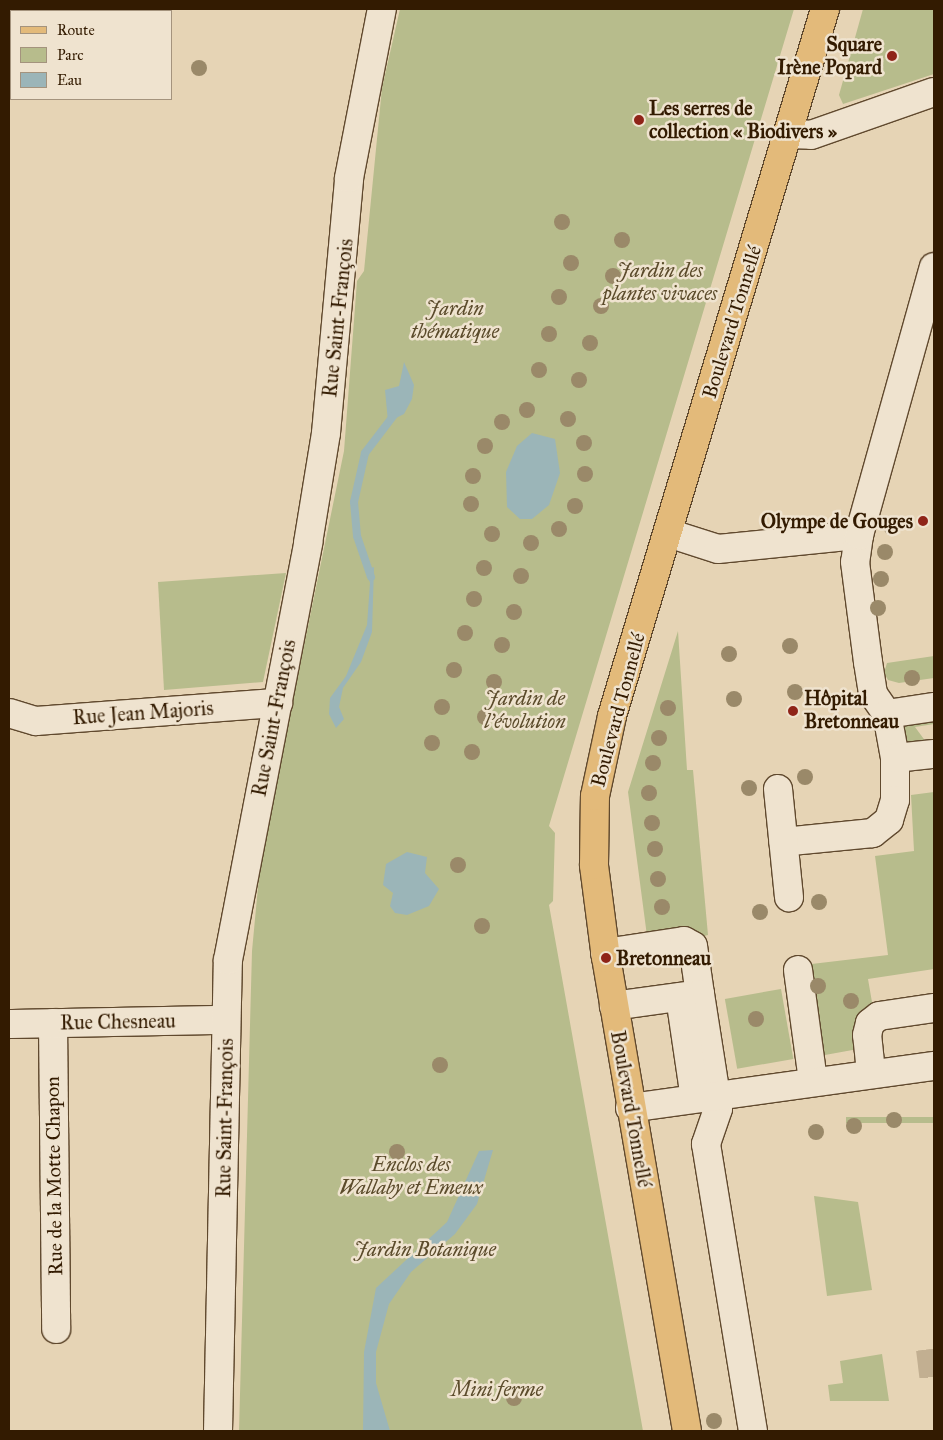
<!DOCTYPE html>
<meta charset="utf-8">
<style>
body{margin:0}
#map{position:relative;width:943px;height:1440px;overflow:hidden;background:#e6d4b5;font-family:"IM FELL Great Primer",serif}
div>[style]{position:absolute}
.green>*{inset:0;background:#b7bc8c;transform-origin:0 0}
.water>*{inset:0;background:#9bb5b8}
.stream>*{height:8px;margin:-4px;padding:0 4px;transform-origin:4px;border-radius:4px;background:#9bb5b8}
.minor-tunnel>*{height:28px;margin-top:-14px;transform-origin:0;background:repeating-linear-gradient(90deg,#c2af91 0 28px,transparent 0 42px)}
.roads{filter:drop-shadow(1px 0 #60492e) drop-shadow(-1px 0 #60492e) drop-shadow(0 1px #60492e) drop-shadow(0 -1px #60492e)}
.minor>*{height:28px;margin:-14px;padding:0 14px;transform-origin:14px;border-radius:14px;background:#efe3cf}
.major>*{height:28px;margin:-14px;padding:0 14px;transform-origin:14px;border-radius:14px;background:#e3ba7a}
.trees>*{width:16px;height:16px;margin:-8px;border-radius:50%;background:#9a8969}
.dots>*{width:14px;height:14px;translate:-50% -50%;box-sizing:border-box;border:2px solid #efe3cf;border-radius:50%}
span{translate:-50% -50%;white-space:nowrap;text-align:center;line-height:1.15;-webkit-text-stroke:5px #efe3cf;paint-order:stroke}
.poi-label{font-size:20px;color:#331b01;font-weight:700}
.right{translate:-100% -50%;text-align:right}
.left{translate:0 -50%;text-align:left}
.park-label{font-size:20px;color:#5b4b2b;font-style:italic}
.street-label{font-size:20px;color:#331b01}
.frame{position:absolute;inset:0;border:10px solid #331b01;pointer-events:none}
.legend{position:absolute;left:10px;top:10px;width:162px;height:90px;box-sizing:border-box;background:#efe3cf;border:1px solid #a4937d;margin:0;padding:6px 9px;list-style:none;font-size:15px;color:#331b01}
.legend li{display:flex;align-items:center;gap:10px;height:25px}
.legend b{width:25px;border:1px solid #a4937d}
</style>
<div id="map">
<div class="green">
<div style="clip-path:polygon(400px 9px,794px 9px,549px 826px,555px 833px,553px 901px,549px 905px,643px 1431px,239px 1431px,252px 951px,261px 855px,344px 451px,357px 281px,364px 271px,382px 88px)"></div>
<div style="clip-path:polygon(863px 9px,934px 9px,934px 74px,843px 104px,839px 95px)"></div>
<div style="clip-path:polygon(286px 573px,263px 682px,164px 690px,158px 582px)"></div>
<div style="clip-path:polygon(678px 631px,687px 770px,693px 770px,708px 935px,700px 937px,647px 936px,628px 792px)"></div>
<div style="clip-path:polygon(934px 656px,934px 678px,899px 683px,888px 680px,884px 673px,887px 663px)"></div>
<div style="clip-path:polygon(934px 718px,934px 724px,915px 727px,929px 746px,912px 747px,905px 742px,903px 728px,909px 722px)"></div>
<div style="clip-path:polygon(934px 792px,934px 969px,868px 979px,873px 1008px,858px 1049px,814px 1057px,803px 965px,888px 955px,875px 856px,914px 851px,911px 795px)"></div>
<div style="left:781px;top:989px;width:71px;height:57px;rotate:80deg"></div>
<div style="left:934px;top:1117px;width:6px;height:88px;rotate:90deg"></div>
<div style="clip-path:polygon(814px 1196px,858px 1202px,872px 1290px,827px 1296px)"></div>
<div style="clip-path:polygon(882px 1354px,889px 1401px,830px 1401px,828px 1385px,843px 1383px,840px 1361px)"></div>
</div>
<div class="water">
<div style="clip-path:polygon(404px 362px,414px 385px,412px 399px,404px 414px,388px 422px,385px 390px,399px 386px)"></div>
<div style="clip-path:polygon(532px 433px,555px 439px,560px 473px,549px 505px,532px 519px,520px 519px,507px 507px,506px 472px,517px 446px)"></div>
<div style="clip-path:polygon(374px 567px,372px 632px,361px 662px,343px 688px,339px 707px,344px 719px,336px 728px,329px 714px,330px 698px,346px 676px,367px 625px,370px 583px,366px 570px)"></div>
<div style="clip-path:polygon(407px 852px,427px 857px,425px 873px,439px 889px,429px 906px,407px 915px,395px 913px,390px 906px,393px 893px,383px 885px,386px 864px)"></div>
<div style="clip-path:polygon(493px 1150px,477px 1204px,455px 1234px,411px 1272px,389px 1304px,376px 1352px,376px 1383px,390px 1431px,363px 1431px,364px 1352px,376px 1288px,447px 1222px,479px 1151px)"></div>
</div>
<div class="stream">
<div style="left:371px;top:577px;width:43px;rotate:-108.9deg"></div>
<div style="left:357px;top:536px;width:34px;rotate:-95deg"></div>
<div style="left:354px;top:502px;width:50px;rotate:-77.3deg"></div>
<div style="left:365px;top:453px;width:48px;rotate:-52.7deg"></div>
</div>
<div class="minor-tunnel">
<div style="left:930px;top:1349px;width:32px;rotate:83deg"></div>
</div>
<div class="roads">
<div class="minor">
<div style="left:788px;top:134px;width:23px;rotate:2deg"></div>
<div style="left:811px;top:135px;width:130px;rotate:-19.3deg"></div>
<div style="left:668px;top:533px;width:52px;rotate:17.7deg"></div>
<div style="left:718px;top:549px;width:142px;rotate:-5.7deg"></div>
<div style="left:859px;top:535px;width:27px;rotate:98deg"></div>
<div style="left:855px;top:562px;width:101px;rotate:82.6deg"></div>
<div style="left:868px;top:662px;width:32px;rotate:81deg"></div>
<div style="left:873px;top:694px;width:24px;rotate:55deg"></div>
<div style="left:887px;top:714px;width:45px;rotate:79.7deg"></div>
<div style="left:895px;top:758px;width:42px;rotate:90deg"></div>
<div style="left:895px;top:800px;width:21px;rotate:107deg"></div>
<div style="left:889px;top:820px;width:21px;rotate:141deg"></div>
<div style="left:873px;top:833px;width:90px;rotate:174.3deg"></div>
<div style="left:859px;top:535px;width:278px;rotate:-74.4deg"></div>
<div style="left:9px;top:713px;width:28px;rotate:17deg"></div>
<div style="left:36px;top:721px;width:243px;rotate:-4.3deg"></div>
<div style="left:887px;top:714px;width:48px;rotate:-8.5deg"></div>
<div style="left:895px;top:758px;width:39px;rotate:-6deg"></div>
<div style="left:778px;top:789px;width:109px;rotate:84.2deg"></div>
<div style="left:605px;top:953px;width:80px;rotate:-8.6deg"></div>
<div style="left:684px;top:941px;width:10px;rotate:29deg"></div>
<div style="left:693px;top:946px;width:49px;rotate:81.7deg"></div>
<div style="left:700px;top:994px;width:87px;rotate:172.1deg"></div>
<div style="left:798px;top:970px;width:112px;rotate:82.3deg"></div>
<div style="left:700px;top:994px;width:116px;rotate:81.1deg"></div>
<div style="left:718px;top:1109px;width:37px;rotate:109deg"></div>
<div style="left:706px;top:1144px;width:291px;rotate:80.7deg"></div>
<div style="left:680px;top:997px;width:102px;rotate:81.6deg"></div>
<div style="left:53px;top:1023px;width:306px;rotate:89.4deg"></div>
<div style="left:9px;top:1024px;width:217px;rotate:-1.1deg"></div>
<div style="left:871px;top:1072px;width:37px;rotate:-96deg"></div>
<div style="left:867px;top:1035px;width:12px;rotate:-76deg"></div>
<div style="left:870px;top:1023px;width:11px;rotate:-38deg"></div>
<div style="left:879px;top:1016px;width:56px;rotate:-8.3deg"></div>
<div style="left:630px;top:1108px;width:307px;rotate:-7.9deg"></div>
<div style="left:218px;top:1431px;width:471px;rotate:-88.8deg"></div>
<div style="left:228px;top:960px;width:425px;rotate:-79.1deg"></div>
<div style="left:308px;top:543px;width:111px;rotate:-80.7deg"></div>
<div style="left:326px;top:433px;width:256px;rotate:-84.8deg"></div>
<div style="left:349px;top:178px;width:172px;rotate:-79deg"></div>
</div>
<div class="major">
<div style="left:687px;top:1431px;width:480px;rotate:-99.7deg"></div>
<div style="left:606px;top:958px;width:94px;rotate:-97.4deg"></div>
<div style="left:594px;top:865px;width:69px;rotate:-89.2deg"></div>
<div style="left:595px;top:796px;width:82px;rotate:-78deg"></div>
<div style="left:612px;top:716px;width:738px;rotate:-73.23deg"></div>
</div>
</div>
<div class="trees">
<div style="left:199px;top:68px"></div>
<div style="left:562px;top:222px"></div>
<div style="left:622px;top:240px"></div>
<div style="left:571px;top:263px"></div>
<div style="left:613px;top:276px"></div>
<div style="left:559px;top:297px"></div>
<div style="left:601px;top:306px"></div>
<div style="left:549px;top:334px"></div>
<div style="left:590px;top:343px"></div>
<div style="left:539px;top:370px"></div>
<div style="left:579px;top:380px"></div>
<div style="left:527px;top:410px"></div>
<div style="left:568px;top:419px"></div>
<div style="left:502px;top:422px"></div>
<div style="left:584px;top:443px"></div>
<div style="left:485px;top:446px"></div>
<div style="left:585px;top:474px"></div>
<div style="left:473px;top:476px"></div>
<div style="left:471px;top:504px"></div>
<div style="left:575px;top:506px"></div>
<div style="left:892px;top:528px"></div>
<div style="left:559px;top:529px"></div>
<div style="left:492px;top:534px"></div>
<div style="left:531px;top:543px"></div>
<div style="left:885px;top:552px"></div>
<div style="left:484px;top:568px"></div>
<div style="left:521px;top:576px"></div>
<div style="left:881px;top:579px"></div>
<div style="left:474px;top:599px"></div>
<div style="left:878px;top:608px"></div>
<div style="left:514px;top:612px"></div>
<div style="left:465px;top:633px"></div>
<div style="left:502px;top:645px"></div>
<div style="left:790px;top:646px"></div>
<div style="left:729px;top:654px"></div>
<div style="left:454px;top:670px"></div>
<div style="left:912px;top:678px"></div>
<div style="left:494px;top:682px"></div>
<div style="left:795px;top:692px"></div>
<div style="left:734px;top:699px"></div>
<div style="left:442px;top:707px"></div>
<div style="left:668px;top:708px"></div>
<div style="left:485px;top:717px"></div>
<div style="left:659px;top:738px"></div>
<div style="left:432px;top:743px"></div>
<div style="left:472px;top:752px"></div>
<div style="left:653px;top:763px"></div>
<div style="left:805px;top:777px"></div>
<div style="left:749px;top:788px"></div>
<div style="left:649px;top:793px"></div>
<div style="left:652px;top:823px"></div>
<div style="left:655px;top:849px"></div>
<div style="left:458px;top:865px"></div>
<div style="left:658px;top:879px"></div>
<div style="left:819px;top:902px"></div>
<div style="left:662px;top:907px"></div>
<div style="left:760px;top:912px"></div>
<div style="left:482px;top:926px"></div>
<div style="left:818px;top:986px"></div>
<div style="left:851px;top:1001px"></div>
<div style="left:756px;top:1019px"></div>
<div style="left:440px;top:1065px"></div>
<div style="left:894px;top:1120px"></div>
<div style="left:854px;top:1126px"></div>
<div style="left:816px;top:1132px"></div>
<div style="left:397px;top:1152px"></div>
<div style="left:514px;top:1398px"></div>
<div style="left:714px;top:1421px"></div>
</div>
<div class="dots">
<div style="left:892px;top:56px;background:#8f2418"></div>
<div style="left:639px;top:120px;background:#8f2418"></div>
<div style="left:923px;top:521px;background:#8f2418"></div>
<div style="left:793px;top:711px;background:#8f2418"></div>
<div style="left:606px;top:958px;background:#8f2418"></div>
</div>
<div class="poi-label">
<span class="right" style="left:882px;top:56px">Square<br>Irène Popard</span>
<span class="left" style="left:649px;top:120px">Les serres de<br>collection « Biodivers »</span>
<span class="right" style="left:913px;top:521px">Olympe de Gouges</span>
<span class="left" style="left:804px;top:710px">Hôpital<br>Bretonneau</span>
<span class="left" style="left:616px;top:958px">Bretonneau</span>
</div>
<div class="park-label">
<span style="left:660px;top:282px">Jardin des<br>plantes vivaces</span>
<span style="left:455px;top:320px">Jardin<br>thématique</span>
<span style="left:525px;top:710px">Jardin de<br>l'évolution</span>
<span style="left:411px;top:1176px">Enclos des<br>Wallaby et Emeux</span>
<span style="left:425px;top:1249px">Jardin Botanique</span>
<span style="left:497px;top:1389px">Mini ferme</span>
</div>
<div class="street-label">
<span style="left:338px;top:318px;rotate:-84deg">Rue Saint-François</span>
<span style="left:732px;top:322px;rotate:-73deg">Boulevard Tonnellé</span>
<span style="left:618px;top:710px;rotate:-75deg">Boulevard Tonnellé</span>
<span style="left:143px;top:713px;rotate:-4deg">Rue Jean Majoris</span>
<span style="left:274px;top:718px;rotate:-79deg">Rue Saint-François</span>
<span style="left:118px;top:1022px;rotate:-1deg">Rue Chesneau</span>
<span style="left:631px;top:1109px;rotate:80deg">Boulevard Tonnellé</span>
<span style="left:225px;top:1118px;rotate:-89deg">Rue Saint-François</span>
<span style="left:54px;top:1176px;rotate:-91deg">Rue de la Motte Chapon</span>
</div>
<div class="frame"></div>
<ul class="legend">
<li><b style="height:6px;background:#e3ba7a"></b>Route</li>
<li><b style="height:14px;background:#b7bc8c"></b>Parc</li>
<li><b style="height:14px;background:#9bb5b8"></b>Eau</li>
</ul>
</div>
